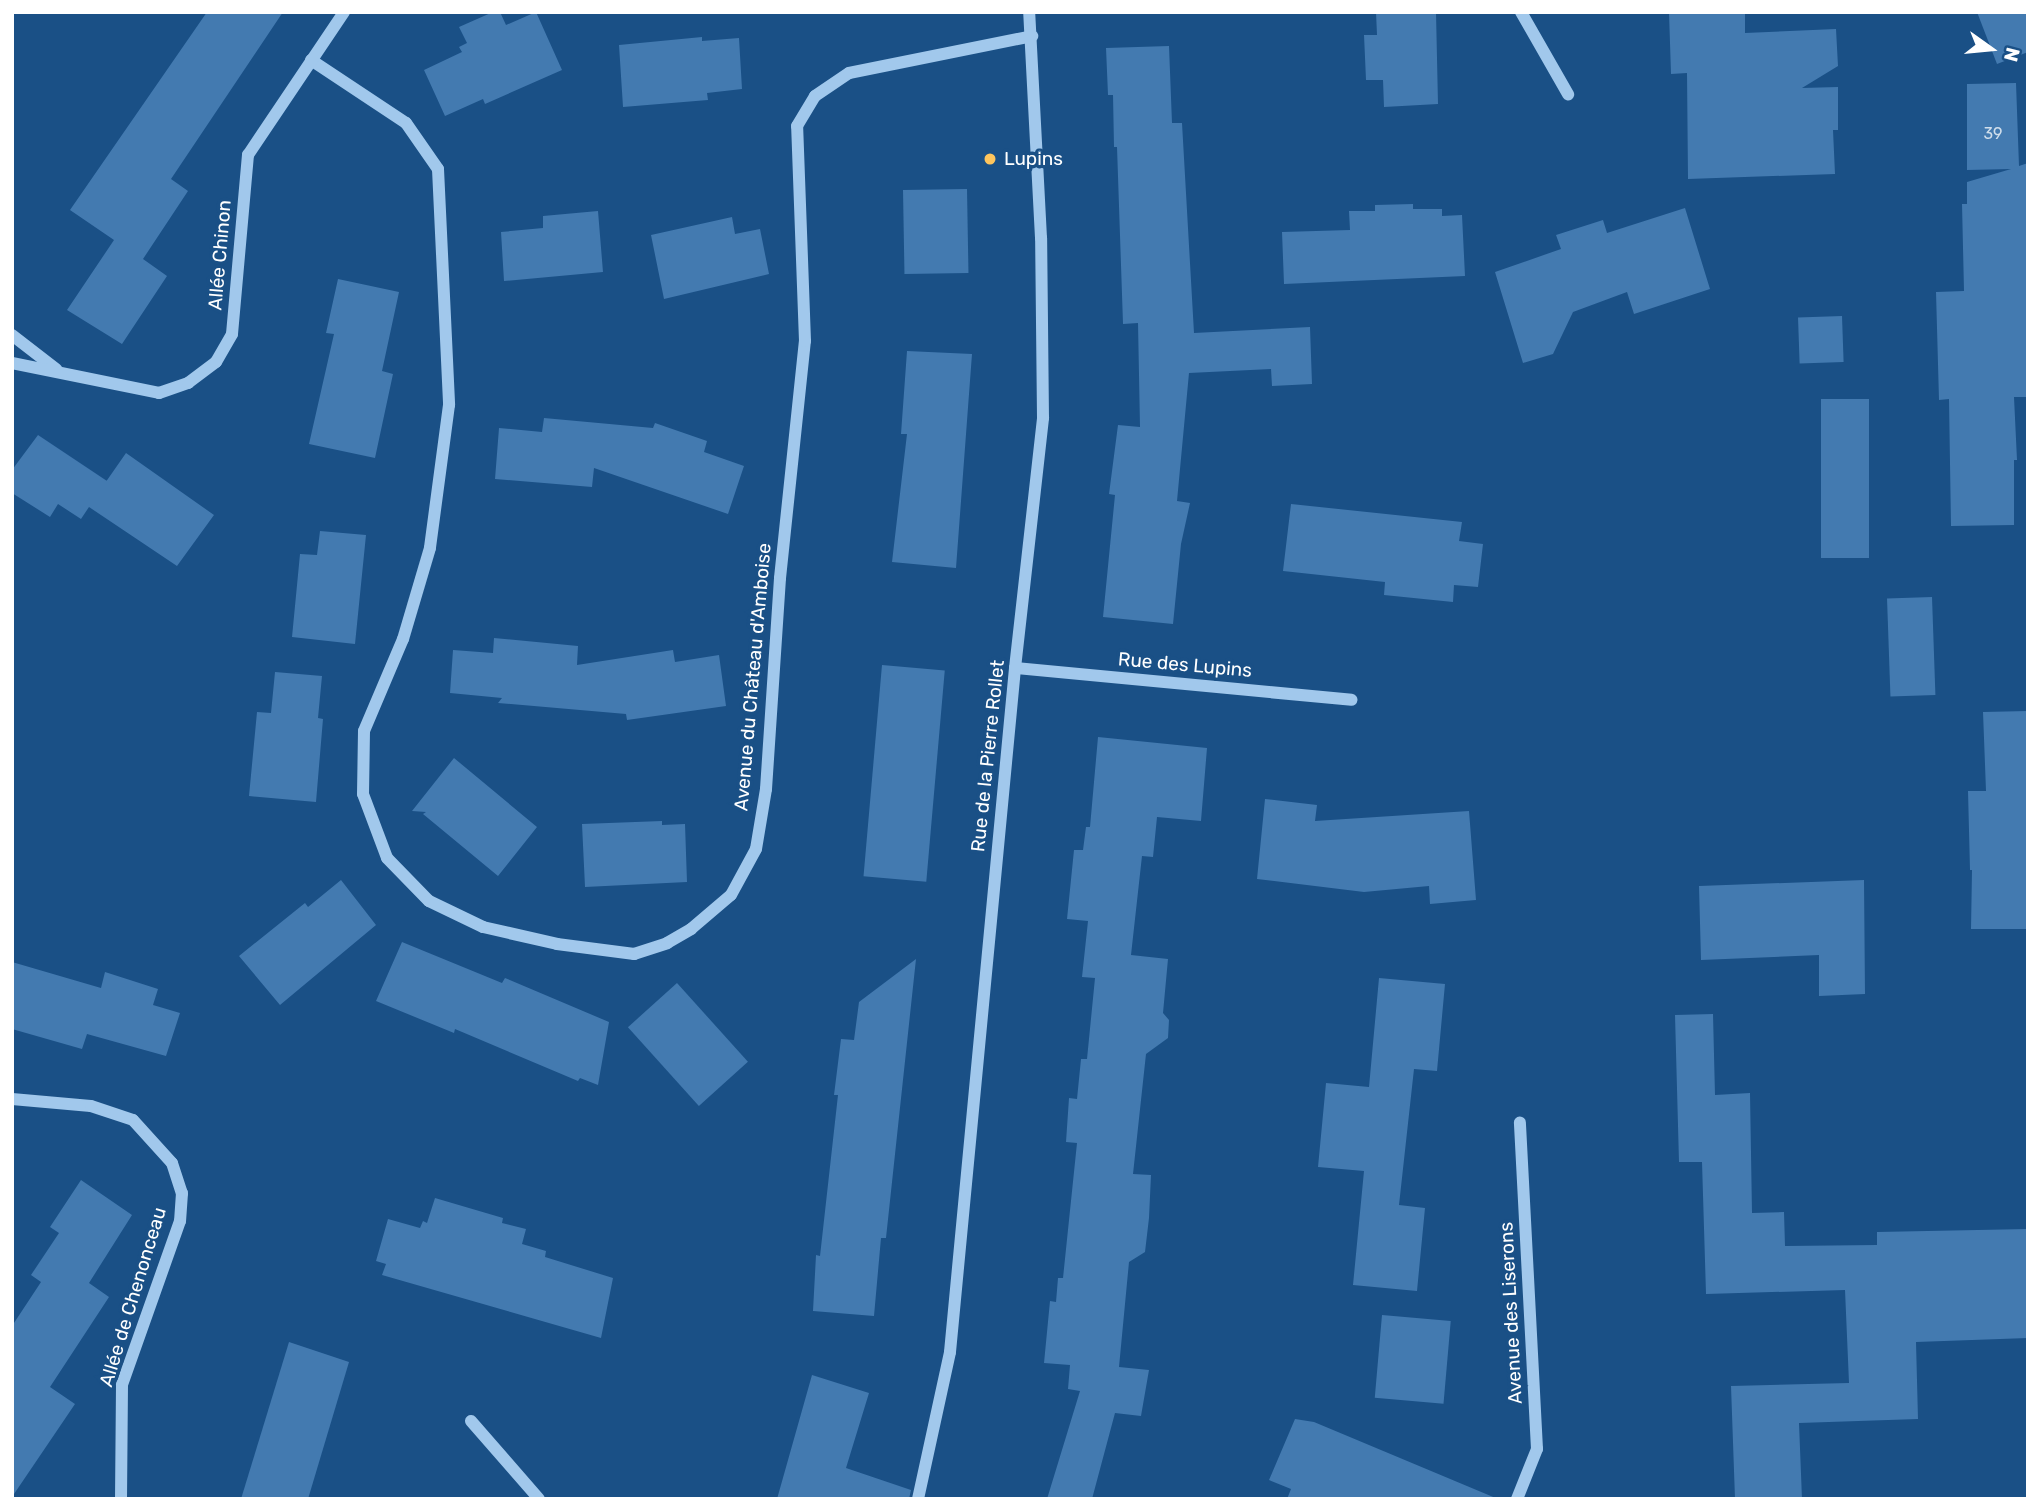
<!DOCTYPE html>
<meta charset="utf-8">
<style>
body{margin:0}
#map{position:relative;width:2040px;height:1511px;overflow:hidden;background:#1a5086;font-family:Rubik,sans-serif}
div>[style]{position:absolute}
.building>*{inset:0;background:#437ab0;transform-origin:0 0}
.minor>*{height:12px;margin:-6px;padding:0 6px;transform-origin:6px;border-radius:6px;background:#a1c8ec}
.dots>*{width:19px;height:19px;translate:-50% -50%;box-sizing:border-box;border:4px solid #1a5086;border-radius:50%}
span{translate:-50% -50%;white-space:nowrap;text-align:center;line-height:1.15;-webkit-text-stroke:7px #1a5086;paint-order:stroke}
.number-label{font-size:16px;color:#d0deeb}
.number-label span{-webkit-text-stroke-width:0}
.poi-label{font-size:19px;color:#fff}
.left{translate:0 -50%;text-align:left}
.street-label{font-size:19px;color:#fff}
.frame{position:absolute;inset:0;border:14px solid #fff;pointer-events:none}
.north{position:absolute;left:1956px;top:14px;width:70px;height:70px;-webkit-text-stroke:5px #1a5086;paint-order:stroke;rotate:105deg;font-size:19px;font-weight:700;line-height:28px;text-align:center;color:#fff}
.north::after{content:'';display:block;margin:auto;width:24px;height:32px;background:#fff;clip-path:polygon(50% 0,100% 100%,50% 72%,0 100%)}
</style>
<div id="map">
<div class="building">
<div style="clip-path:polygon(207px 12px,283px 12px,171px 179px,188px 191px,143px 259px,167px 276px,122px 344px,67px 310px,114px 240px,70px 210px)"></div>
<div style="clip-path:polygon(493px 12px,500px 12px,506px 25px,536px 12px,562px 70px,485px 104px,483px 99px,445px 116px,424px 70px,462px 52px,459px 47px,467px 43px,459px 27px)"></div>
<div style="clip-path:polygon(1376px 12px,1436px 12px,1438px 104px,1384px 107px,1383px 80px,1366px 80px,1364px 35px,1377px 35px)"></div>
<div style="clip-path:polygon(1669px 12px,1745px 12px,1745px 33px,1836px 29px,1838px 66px,1802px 88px,1838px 87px,1838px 130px,1833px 130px,1835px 174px,1688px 179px,1687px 73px,1671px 74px)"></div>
<div style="clip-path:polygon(1977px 12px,2028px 12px,2028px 52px,1997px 64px)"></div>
<div style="clip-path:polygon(702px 37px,702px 41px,739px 38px,742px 89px,707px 93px,708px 100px,623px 107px,619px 45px)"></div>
<div style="clip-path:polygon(1169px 46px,1172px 123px,1182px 123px,1194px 333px,1310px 327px,1312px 384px,1272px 386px,1271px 369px,1189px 373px,1177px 501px,1190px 503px,1181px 544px,1173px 624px,1103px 617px,1115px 495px,1109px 494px,1118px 425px,1140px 427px,1138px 323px,1123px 324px,1117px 147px,1114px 147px,1113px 95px,1108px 95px,1106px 48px)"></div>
<div style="clip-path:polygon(2016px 83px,2019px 166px,2028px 163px,2028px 397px,2014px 397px,2017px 460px,2014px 460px,2014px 525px,1951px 526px,1949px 399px,1939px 400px,1936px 292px,1964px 291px,1962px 204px,1967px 204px,1967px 182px,2011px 169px,1967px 170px,1967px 84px)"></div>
<div style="left:967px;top:189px;width:84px;height:64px;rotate:89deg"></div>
<div style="clip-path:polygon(1413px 204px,1413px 209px,1442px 209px,1442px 216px,1462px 215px,1465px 276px,1284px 284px,1282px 232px,1350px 230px,1349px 211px,1375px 211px,1375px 205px)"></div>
<div style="clip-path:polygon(1685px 208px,1710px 289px,1634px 314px,1627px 292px,1573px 312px,1553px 354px,1523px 363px,1495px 272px,1561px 249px,1556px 235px,1603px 220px,1607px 233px)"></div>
<div style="clip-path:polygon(598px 211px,603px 272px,504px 281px,501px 232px,543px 228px,543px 216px)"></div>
<div style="clip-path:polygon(732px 217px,735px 234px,760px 229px,769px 274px,664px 299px,651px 235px)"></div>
<div style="clip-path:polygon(338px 279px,399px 292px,382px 371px,393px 374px,375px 458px,309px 444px,334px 334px,326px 333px)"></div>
<div style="left:1842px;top:316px;width:46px;height:44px;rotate:88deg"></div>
<div style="clip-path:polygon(907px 351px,972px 354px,956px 568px,892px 562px,907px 434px,901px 434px)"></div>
<div style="left:1821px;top:399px;width:48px;height:159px"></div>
<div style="clip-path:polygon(544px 418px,653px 428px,655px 423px,707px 441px,704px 452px,744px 466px,728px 514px,594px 468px,592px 487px,495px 479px,499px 428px,542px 432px)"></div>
<div style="clip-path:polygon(38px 435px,107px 481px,103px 486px,126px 453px,214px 515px,177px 566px,89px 507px,81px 519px,58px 504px,50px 517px,12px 493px,12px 470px)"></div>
<div style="clip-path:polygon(1291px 504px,1462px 522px,1459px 541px,1483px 544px,1478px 587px,1454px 585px,1453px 602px,1384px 595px,1385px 582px,1283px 571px)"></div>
<div style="clip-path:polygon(320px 531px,366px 535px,355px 644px,292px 637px,300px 554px,317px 555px)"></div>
<div style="left:1932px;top:597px;width:98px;height:45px;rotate:88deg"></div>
<div style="clip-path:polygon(494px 638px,578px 646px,577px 665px,673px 650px,675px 662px,719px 655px,726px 706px,627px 720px,626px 714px,498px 703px,502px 698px,450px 693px,453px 650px,493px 653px)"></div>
<div style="left:882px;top:665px;width:63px;height:212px;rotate:5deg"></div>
<div style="clip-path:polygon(275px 672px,322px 676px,318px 718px,323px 719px,316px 802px,249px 796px,257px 712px,271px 713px)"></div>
<div style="clip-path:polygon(2028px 711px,2028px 929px,1971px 929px,1972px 870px,1970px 870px,1968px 791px,1986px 791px,1983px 712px)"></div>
<div style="clip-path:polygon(1098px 737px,1207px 748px,1201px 821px,1157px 817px,1153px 857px,1142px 856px,1131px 955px,1168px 959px,1163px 1013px,1169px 1020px,1168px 1038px,1146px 1054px,1133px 1174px,1151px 1175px,1149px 1218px,1145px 1252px,1129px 1262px,1119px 1367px,1149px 1370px,1141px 1416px,1115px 1413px,1092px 1499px,1047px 1499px,1080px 1391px,1068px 1389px,1070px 1365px,1044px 1363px,1050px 1301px,1056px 1302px,1058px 1278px,1063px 1278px,1077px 1143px,1066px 1142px,1069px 1098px,1077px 1099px,1081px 1059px,1087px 1059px,1095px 978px,1082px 977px,1088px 921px,1067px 919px,1074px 850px,1083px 850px,1086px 827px,1090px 827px)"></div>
<div style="clip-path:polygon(454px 758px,537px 827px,498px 876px,423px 814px,426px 812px,412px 811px)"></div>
<div style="clip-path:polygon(1265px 799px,1317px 805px,1315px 821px,1469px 811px,1476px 900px,1430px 904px,1429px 886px,1364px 892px,1257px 879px)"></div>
<div style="clip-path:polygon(662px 821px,662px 825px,685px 824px,687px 882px,585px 887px,582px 824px)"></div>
<div style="clip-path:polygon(341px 880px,376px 925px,280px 1005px,239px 956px,305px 903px,308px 907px)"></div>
<div style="clip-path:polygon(1864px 880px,1865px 994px,1819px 996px,1819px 955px,1701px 960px,1699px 886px)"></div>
<div style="clip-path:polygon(402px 942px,502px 983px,505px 978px,609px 1022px,598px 1085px,580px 1078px,578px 1081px,455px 1029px,454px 1033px,376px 1001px)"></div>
<div style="clip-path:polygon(916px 959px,886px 1238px,881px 1238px,874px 1316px,813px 1311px,816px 1255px,820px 1256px,838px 1095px,834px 1095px,841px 1039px,854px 1040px,859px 1002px)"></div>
<div style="clip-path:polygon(12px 962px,101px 988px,105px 972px,158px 989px,153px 1005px,180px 1013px,166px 1056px,87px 1034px,82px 1049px,12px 1029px)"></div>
<div style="clip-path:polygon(1379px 978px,1445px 984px,1437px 1071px,1414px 1069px,1399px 1205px,1425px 1208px,1417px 1291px,1353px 1285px,1364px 1171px,1318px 1167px,1326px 1083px,1369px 1087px)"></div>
<div style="left:677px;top:983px;width:106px;height:66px;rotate:48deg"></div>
<div style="clip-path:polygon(1713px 1014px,1715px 1095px,1750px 1093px,1752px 1213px,1784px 1212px,1785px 1246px,1877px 1245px,1877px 1232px,2028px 1229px,2028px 1338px,1916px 1342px,1918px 1419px,1799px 1423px,1802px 1499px,1735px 1499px,1731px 1386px,1849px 1383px,1845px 1290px,1706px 1294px,1702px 1162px,1679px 1162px,1675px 1015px)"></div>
<div style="clip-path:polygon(81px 1180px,132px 1215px,89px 1283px,109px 1297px,50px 1387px,75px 1404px,12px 1497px,12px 1326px,41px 1282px,31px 1275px,59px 1233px,50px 1227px)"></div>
<div style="clip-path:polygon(435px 1198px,503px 1218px,502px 1223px,526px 1229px,522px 1244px,546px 1251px,545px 1257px,613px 1278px,601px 1338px,382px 1275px,386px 1264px,376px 1261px,388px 1219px,420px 1228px,423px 1221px,427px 1223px)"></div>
<div style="left:1382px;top:1315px;width:69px;height:83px;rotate:5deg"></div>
<div style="clip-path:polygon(289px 1342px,349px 1362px,308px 1499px,241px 1499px)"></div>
<div style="clip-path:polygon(812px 1375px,869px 1393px,846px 1468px,911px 1490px,909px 1499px,777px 1499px)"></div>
<div style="clip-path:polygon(1295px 1419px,1314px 1422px,1498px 1499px,1287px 1499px,1291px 1489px,1269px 1480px)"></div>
</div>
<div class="minor">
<div style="left:1521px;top:12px;width:95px;rotate:60.2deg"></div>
<div style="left:311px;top:60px;width:114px;rotate:33.6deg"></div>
<div style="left:406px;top:123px;width:56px;rotate:55.2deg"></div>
<div style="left:438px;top:169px;width:236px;rotate:87.3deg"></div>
<div style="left:449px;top:405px;width:144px;rotate:97.6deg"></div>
<div style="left:430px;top:548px;width:95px;rotate:106.5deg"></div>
<div style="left:403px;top:639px;width:100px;rotate:113deg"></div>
<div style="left:364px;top:731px;width:63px;rotate:90.9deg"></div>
<div style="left:363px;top:794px;width:68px;rotate:69.4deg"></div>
<div style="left:387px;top:858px;width:60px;rotate:45.7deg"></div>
<div style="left:429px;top:901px;width:60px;rotate:25.7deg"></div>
<div style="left:483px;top:927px;width:76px;rotate:12.9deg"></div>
<div style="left:557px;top:944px;width:78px;rotate:7.4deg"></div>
<div style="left:634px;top:954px;width:35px;rotate:-18deg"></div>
<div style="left:667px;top:943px;width:28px;rotate:-30deg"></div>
<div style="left:691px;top:929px;width:52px;rotate:-40.4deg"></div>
<div style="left:731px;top:895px;width:52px;rotate:-61.5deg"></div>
<div style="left:756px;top:849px;width:61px;rotate:-80.5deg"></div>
<div style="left:766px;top:789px;width:211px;rotate:-86.2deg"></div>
<div style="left:780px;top:578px;width:238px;rotate:-84deg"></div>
<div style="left:805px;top:341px;width:215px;rotate:-92.1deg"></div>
<div style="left:797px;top:126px;width:35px;rotate:-59deg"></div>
<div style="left:815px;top:96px;width:41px;rotate:-34.1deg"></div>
<div style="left:849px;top:73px;width:187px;rotate:-11.4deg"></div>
<div style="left:12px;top:335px;width:56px;rotate:37.7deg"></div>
<div style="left:12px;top:363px;width:150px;rotate:11.5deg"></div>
<div style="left:159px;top:393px;width:31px;rotate:-19deg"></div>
<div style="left:188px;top:383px;width:35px;rotate:-37deg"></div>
<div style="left:216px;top:362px;width:32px;rotate:-60deg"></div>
<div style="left:232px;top:334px;width:180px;rotate:-84.9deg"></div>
<div style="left:248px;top:155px;width:172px;rotate:-56.1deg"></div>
<div style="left:1015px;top:668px;width:338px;rotate:5.4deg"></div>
<div style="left:12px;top:1099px;width:79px;rotate:5.1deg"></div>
<div style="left:91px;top:1106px;width:44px;rotate:18.4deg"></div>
<div style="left:133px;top:1120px;width:58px;rotate:47.8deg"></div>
<div style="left:172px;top:1163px;width:32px;rotate:72deg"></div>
<div style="left:182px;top:1193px;width:28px;rotate:94deg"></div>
<div style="left:180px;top:1221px;width:174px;rotate:109.5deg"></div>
<div style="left:122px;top:1385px;width:114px;rotate:90.5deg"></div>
<div style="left:471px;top:1421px;width:103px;rotate:48.9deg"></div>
<div style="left:918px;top:1499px;width:150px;rotate:-77.7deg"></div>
<div style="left:950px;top:1352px;width:687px;rotate:-84.57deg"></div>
<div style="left:1015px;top:668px;width:252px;rotate:-83.6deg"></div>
<div style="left:1043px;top:418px;width:180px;rotate:-90.6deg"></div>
<div style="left:1041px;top:238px;width:226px;rotate:-93deg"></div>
<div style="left:1517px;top:1499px;width:54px;rotate:-68.2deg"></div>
<div style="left:1537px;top:1449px;width:327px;rotate:-93deg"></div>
</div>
<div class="dots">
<div style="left:990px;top:159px;background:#fec55d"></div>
</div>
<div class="number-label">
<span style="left:1993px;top:134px">39</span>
</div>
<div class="poi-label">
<span class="left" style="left:1004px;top:159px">Lupins</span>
</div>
<div class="street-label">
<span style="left:220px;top:255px;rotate:-85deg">Allée Chinon</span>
<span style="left:1185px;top:665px;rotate:5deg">Rue des Lupins</span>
<span style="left:753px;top:677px;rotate:-85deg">Avenue du Château d'Amboise</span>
<span style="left:988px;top:756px;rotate:-84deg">Rue de la Pierre Rollet</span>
<span style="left:133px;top:1297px;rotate:-73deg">Allée de Chenonceau</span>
<span style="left:1511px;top:1313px;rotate:-93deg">Avenue des Liserons</span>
</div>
<div class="frame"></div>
<div class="north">N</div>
</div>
